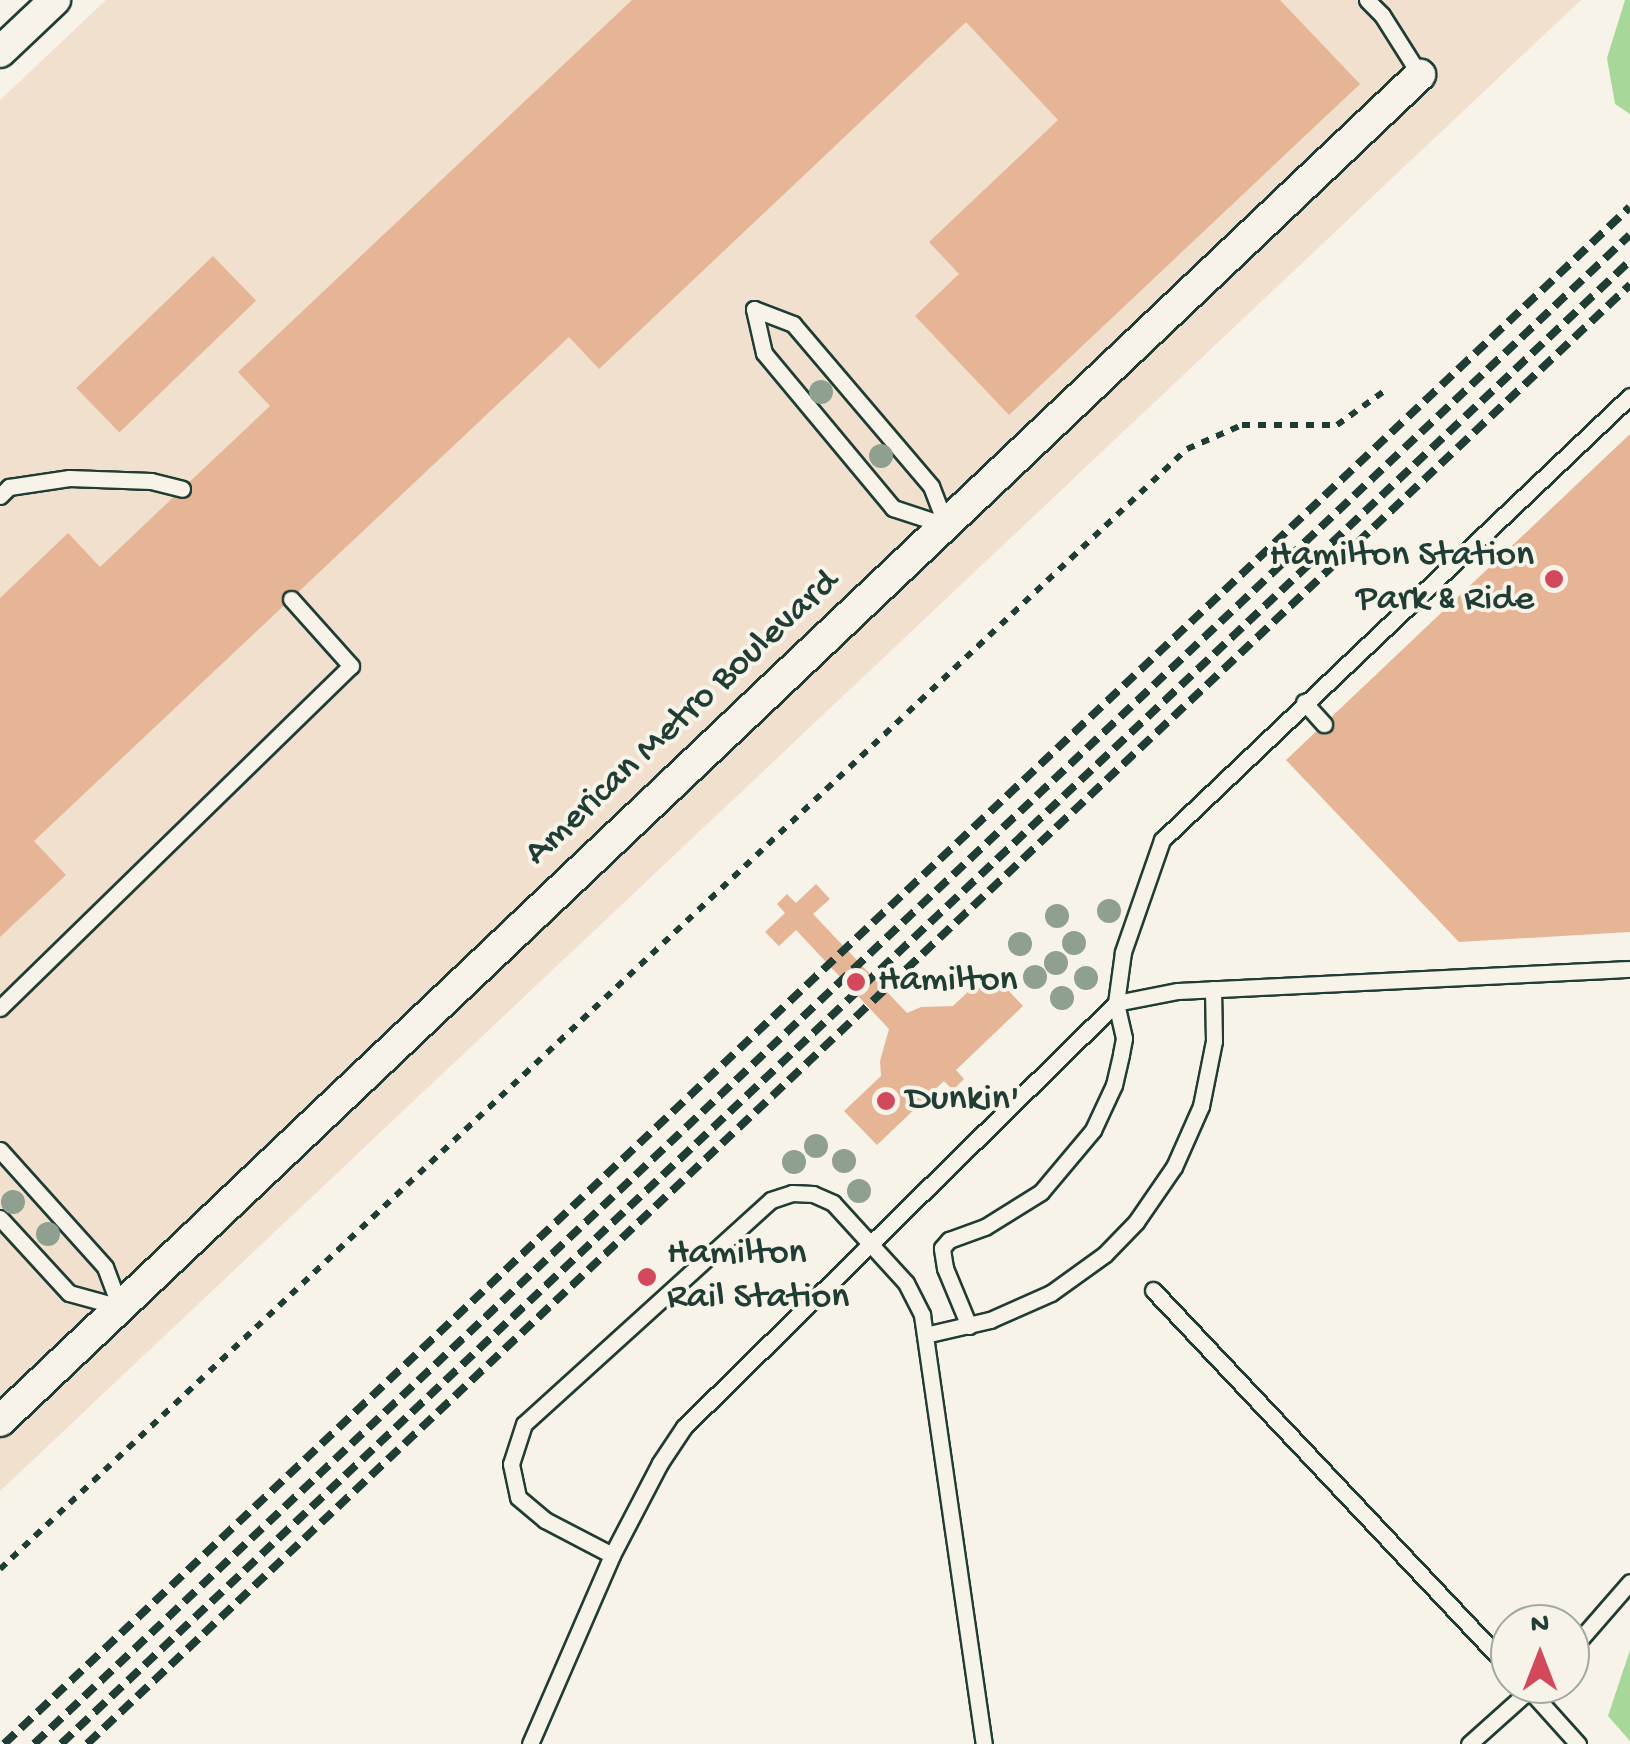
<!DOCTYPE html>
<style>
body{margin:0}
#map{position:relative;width:1630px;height:1744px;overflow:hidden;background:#f7f3e8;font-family:"Gochi Hand",sans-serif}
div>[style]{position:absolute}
.built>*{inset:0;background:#f2e0cf}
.green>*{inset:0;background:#a8d899}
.building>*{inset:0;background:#e5b596;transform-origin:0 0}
.path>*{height:6px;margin-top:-3px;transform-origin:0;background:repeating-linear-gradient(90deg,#1f3d34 0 8px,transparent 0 16px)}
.roads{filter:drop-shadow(2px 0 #1f3d34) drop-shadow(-2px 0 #1f3d34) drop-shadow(0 2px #1f3d34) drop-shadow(0 -2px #1f3d34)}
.lane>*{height:15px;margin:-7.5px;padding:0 7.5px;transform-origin:7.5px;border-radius:7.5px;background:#f7f3e8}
.street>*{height:30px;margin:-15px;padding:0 15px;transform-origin:15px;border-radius:15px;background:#f7f3e8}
.rail>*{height:8px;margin-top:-4px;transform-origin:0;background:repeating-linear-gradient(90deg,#1f3d34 0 15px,transparent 0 23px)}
.trees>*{width:24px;height:24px;margin:-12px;border-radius:50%;background:#8fa090}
.dots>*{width:28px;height:28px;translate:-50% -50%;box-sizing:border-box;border:5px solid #f7f3e8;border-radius:50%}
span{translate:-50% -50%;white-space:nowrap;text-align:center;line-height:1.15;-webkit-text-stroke:8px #f7f3e8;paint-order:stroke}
.poi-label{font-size:38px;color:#1f3d34}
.right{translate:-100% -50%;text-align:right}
.left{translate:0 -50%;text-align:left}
.street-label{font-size:38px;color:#1f3d34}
.north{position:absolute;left:1490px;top:1604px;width:100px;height:100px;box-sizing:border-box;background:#f7f3e8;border:2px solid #a1aaa0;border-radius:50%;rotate:0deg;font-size:28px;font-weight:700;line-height:40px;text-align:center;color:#1f3d34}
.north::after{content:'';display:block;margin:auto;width:35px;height:45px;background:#d1495b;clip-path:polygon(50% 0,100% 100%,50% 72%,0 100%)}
</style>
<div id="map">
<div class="built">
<div style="clip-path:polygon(106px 0,1581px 0,0 1491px,0 100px)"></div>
</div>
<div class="green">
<div style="clip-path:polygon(1625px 0,1630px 0,1630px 114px,1615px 104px,1607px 58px)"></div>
<div style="clip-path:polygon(1630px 1650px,1630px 1741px,1608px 1716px)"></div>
</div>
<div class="building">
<div style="clip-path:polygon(632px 0,1280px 0,1360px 84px,1009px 415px,915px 316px,959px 274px,929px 242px,1058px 120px,966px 22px,599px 369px,569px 337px,34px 841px,66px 875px,0 937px,0 598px,68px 533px,100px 567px,182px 489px,270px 406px,238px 372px)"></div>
<div style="left:213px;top:256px;width:62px;height:190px;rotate:46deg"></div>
<div style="clip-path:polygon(1630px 434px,1630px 932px,1459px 942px,1286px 760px)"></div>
<div style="clip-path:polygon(816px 884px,830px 899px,813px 914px,907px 1013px,921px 1007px,953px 1006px,990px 971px,1023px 1006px,956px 1070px,964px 1079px,953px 1090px,944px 1081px,877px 1145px,844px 1111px,881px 1076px,880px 1061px,889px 1029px,796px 930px,779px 946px,765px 932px,785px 913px,777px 904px,787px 894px,796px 903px)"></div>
</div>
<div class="path">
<div style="left:0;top:1569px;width:1632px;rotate:-43.34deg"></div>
<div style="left:1187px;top:449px;width:60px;rotate:-23.6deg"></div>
<div style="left:1242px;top:425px;width:95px"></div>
<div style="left:1337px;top:425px;width:57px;rotate:-35.7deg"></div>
</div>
<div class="roads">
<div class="lane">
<div style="left:1367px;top:0;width:21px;rotate:45deg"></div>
<div style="left:1382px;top:15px;width:71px;rotate:57.7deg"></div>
<div style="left:754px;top:309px;width:45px;rotate:77.2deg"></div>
<div style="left:764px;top:353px;width:202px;rotate:50.2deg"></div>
<div style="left:893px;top:508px;width:55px;rotate:18.1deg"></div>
<div style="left:754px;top:309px;width:42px;rotate:21deg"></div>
<div style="left:793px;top:324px;width:213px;rotate:49.6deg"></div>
<div style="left:931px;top:486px;width:42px;rotate:69deg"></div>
<div style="left:0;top:496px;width:13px;rotate:-45deg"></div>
<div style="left:9px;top:487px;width:61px;rotate:-8.5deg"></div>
<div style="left:69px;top:478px;width:82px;rotate:2.1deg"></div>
<div style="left:151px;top:481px;width:32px;rotate:14deg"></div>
<div style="left:1304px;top:702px;width:30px;rotate:48deg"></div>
<div style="left:0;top:1008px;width:490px;rotate:-44.3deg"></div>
<div style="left:351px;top:666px;width:90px;rotate:-131.8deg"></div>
<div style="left:0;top:1150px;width:157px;rotate:48.1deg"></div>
<div style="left:105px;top:1267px;width:43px;rotate:69.4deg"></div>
<div style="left:0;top:1218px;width:102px;rotate:47.4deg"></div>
<div style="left:69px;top:1293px;width:53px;rotate:15.4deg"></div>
<div style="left:1153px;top:1290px;width:521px;rotate:46.71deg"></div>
<div style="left:969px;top:1326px;width:63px;rotate:-112.5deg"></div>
<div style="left:945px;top:1268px;width:20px;rotate:-99deg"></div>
<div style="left:942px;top:1248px;width:11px;rotate:-49deg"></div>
<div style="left:949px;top:1240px;width:38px;rotate:-20deg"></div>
<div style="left:985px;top:1227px;width:66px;rotate:-32deg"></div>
<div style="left:1041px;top:1192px;width:81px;rotate:-50deg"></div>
<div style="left:1093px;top:1130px;width:50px;rotate:-65deg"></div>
<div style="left:1114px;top:1085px;width:32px;rotate:-77deg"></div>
<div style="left:1121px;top:1054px;width:16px;rotate:-79deg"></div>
<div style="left:1124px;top:1038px;width:36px;rotate:-103deg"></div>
<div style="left:1116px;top:1003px;width:51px;rotate:-82.2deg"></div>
<div style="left:1123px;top:952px;width:119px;rotate:-70.8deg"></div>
<div style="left:1162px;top:840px;width:645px;rotate:-43.49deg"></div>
<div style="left:925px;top:1335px;width:67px;rotate:-13deg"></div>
<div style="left:990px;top:1320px;width:67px;rotate:-23.9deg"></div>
<div style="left:1051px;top:1293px;width:67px;rotate:-35.8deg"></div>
<div style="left:1105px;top:1254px;width:45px;rotate:-45.9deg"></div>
<div style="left:1136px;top:1222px;width:67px;rotate:-55.4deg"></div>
<div style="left:1174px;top:1167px;width:67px;rotate:-66.1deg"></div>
<div style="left:1201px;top:1106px;width:66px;rotate:-78.7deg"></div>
<div style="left:1214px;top:1041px;width:52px;rotate:-91.1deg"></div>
<div style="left:612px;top:1555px;width:76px;rotate:-152.4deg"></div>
<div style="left:545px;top:1520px;width:35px;rotate:-140deg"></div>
<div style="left:518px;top:1497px;width:34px;rotate:-102deg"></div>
<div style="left:511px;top:1464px;width:42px;rotate:-72deg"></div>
<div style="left:524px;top:1424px;width:333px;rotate:-42.2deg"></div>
<div style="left:771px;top:1200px;width:22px;rotate:-18deg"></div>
<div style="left:792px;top:1193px;width:21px;rotate:3deg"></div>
<div style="left:813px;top:1194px;width:22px;rotate:24deg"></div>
<div style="left:833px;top:1203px;width:108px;rotate:47.6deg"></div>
<div style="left:906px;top:1283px;width:36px;rotate:63deg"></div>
<div style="left:922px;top:1315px;width:433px;rotate:81.8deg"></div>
<div style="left:1570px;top:1651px;width:91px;rotate:-49deg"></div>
<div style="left:1524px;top:1684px;width:81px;rotate:48deg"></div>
<div style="left:530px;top:1744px;width:206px;rotate:-66.5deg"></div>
<div style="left:612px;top:1555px;width:104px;rotate:-62.4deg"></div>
<div style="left:660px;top:1463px;width:43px;rotate:-56.3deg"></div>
<div style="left:684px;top:1427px;width:605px;rotate:-44.46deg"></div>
<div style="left:1116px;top:1003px;width:63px;rotate:-11deg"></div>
<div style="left:1178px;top:991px;width:453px;rotate:-2.8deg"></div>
<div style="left:1469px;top:1744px;width:90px;rotate:-41.8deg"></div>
</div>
<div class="street">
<div style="left:0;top:52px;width:76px;rotate:-43.4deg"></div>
<div style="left:0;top:1421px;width:1957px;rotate:-43.47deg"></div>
</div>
</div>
<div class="rail">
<div style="left:4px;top:1744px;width:2237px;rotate:-43.39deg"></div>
<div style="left:34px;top:1744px;width:2196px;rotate:-43.4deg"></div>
<div style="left:61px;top:1744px;width:2159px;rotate:-43.39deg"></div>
<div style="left:87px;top:1744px;width:2124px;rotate:-43.4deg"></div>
</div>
<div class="trees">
<div style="left:821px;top:392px"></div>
<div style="left:881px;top:456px"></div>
<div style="left:1109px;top:911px"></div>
<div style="left:1057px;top:916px"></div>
<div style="left:1074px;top:943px"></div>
<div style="left:1020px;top:944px"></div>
<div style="left:1056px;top:963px"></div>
<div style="left:1035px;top:977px"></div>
<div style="left:1086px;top:978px"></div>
<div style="left:1062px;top:998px"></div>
<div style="left:816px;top:1146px"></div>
<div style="left:844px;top:1161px"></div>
<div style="left:794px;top:1162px"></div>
<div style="left:859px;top:1191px"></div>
<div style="left:13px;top:1202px"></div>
<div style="left:48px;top:1234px"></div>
</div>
<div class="dots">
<div style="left:1554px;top:579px;background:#d1495b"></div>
<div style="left:856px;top:982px;background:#d1495b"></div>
<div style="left:886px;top:1101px;background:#d1495b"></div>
<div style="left:647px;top:1277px;background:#d1495b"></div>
</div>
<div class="poi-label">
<span class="right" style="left:1534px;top:579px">Hamilton Station<br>Park &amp; Ride</span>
<span class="left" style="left:878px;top:982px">Hamilton</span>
<span class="left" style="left:906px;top:1101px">Dunkin'</span>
<span class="left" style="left:667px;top:1277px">Hamilton<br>Rail Station</span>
</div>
<div class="street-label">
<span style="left:683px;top:719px;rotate:-43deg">American Metro Boulevard</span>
</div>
<div class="north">N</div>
</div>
